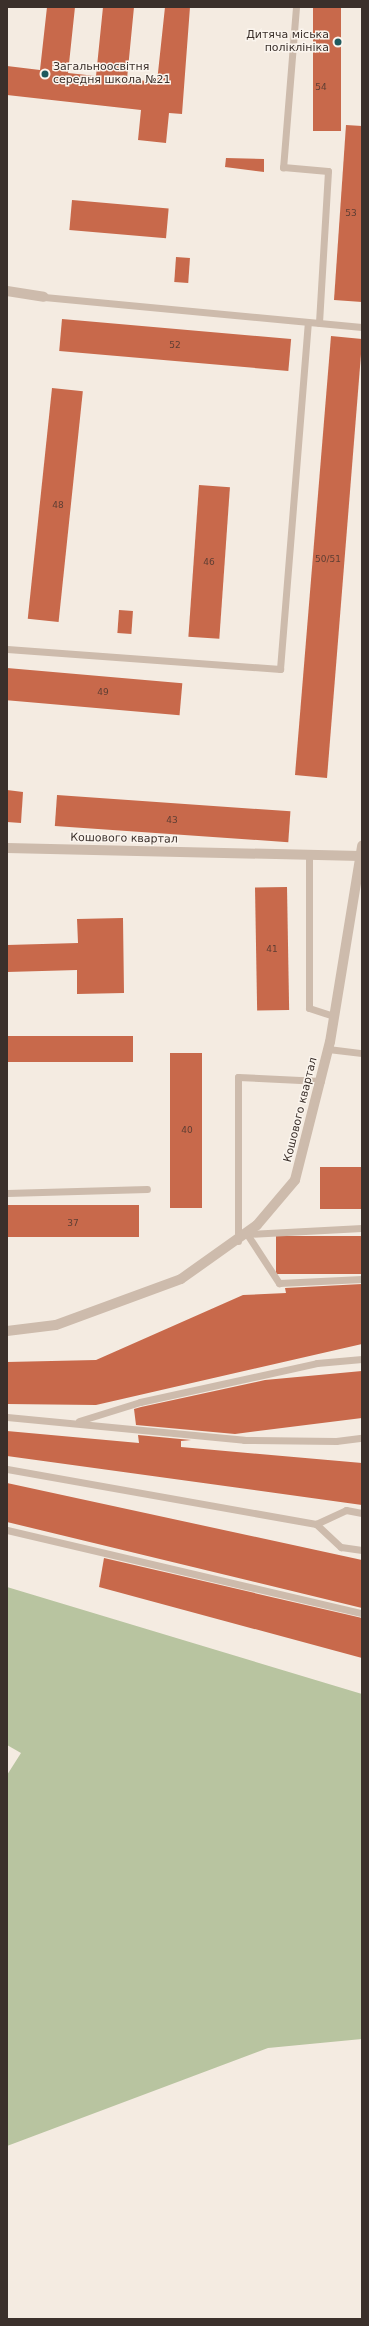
<!DOCTYPE html>
<meta charset="utf-8">
<style>
body{margin:0}
#map{position:relative;width:369px;height:2326px;overflow:hidden;background:#f4ebe1;font-family:"DejaVu Sans",sans-serif}
div>[style]{position:absolute}
.green>*{inset:0;background:#b8c4a0}
.building>*{inset:0;background:#c8694b;transform-origin:0 0}
.service>*{height:7px;margin:-3.5px;padding:0 3.5px;transform-origin:3.5px;border-radius:3.5px;background:#cdbbac}
.minor>*{height:10px;margin:-5px;padding:0 5px;transform-origin:5px;border-radius:5px;background:#cdbbac}
.dots>*{width:11px;height:11px;translate:-50% -50%;box-sizing:border-box;border:2px solid #fbf5ee;border-radius:50%}
span{translate:-50% -50%;white-space:nowrap;text-align:center;line-height:1.15;-webkit-text-stroke:3px #fbf5ee;paint-order:stroke}
.number-label{font-size:9px;color:#5e3e33}
.number-label span{-webkit-text-stroke-width:0}
.poi-label{font-size:11px;color:#3b302b}
.right{translate:-100% -50%;text-align:right}
.left{translate:0 -50%;text-align:left}
.street-label{font-size:11px;color:#3b302b}
.frame{position:absolute;inset:0;border:8px solid #3b302b;pointer-events:none}
</style>
<div id="map">
<div class="green">
<div style="clip-path:polygon(7px 1587px,362px 1694px,362px 2039px,268px 2048px,7px 2146px,7px 1775px,21px 1753px,7px 1745px)"></div>
</div>
<div class="building">
<div style="clip-path:polygon(47px 7px,75px 7px,68px 73px,96px 76px,103px 7px,134px 7px,127px 79px,157px 82px,165px 7px,190px 7px,182px 114px,169px 113px,166px 143px,138px 140px,141px 110px,7px 95px,7px 66px,40px 70px)"></div>
<div style="left:313px;top:7px;width:28px;height:124px"></div>
<div style="clip-path:polygon(346px 125px,362px 126px,362px 302px,334px 300px)"></div>
<div style="clip-path:polygon(226px 158px,264px 159px,264px 172px,225px 167px)"></div>
<div style="left:72px;top:200px;width:97px;height:30px;rotate:5deg"></div>
<div style="left:176px;top:257px;width:14px;height:25px;rotate:4deg"></div>
<div style="left:62px;top:319px;width:230px;height:32px;rotate:5deg"></div>
<div style="clip-path:polygon(331px 336px,362px 339px,362px 342px,327px 778px,295px 775px)"></div>
<div style="left:52px;top:388px;width:31px;height:232px;rotate:6deg"></div>
<div style="left:199px;top:485px;width:31px;height:152px;rotate:4deg"></div>
<div style="left:119px;top:610px;width:14px;height:23px;rotate:4deg"></div>
<div style="left:7px;top:668px;width:176px;height:32px;rotate:5deg"></div>
<div style="clip-path:polygon(7px 790px,23px 792px,21px 823px,7px 822px)"></div>
<div style="left:57px;top:795px;width:234px;height:31px;rotate:4deg"></div>
<div style="left:287px;top:887px;width:123px;height:32px;rotate:89deg"></div>
<div style="clip-path:polygon(123px 918px,124px 993px,77px 994px,77px 970px,7px 972px,7px 945px,78px 943px,77px 919px)"></div>
<div style="left:133px;top:1036px;width:26px;height:126px;rotate:90deg"></div>
<div style="left:170px;top:1053px;width:32px;height:155px"></div>
<div style="left:362px;top:1167px;width:42px;height:42px;rotate:90deg"></div>
<div style="left:139px;top:1205px;width:32px;height:132px;rotate:90deg"></div>
<div style="left:362px;top:1236px;width:38px;height:86px;rotate:90deg"></div>
<div style="clip-path:polygon(362px 1284px,362px 1344px,96px 1405px,7px 1404px,7px 1362px,96px 1360px,243px 1295px,286px 1293px,285px 1288px)"></div>
<div style="clip-path:polygon(362px 1371px,362px 1418px,235px 1434px,136px 1425px,134px 1409px,141px 1407px,265px 1380px)"></div>
<div style="clip-path:polygon(7px 1431px,139px 1443px,138px 1435px,191px 1440px,181px 1441px,181px 1447px,362px 1463px,362px 1505px,7px 1456px)"></div>
<div style="clip-path:polygon(7px 1483px,362px 1560px,362px 1608px,7px 1522px)"></div>
<div style="clip-path:polygon(104px 1558px,362px 1618px,362px 1658px,99px 1587px)"></div>
</div>
<div class="service">
<div style="left:296px;top:7px;width:161px;rotate:94.6deg"></div>
<div style="left:283px;top:167px;width:45px;rotate:5.1deg"></div>
<div style="left:328px;top:171px;width:152px;rotate:93.4deg"></div>
<div style="left:44px;top:297px;width:319px;rotate:5.4deg"></div>
<div style="left:7px;top:649px;width:274px;rotate:4.2deg"></div>
<div style="left:280px;top:669px;width:348px;rotate:-85.4deg"></div>
<div style="left:309px;top:855px;width:153px;rotate:90deg"></div>
<div style="left:309px;top:1008px;width:26px;rotate:18deg"></div>
<div style="left:328px;top:1049px;width:34px;rotate:7deg"></div>
<div style="left:7px;top:1193px;width:140px;rotate:-1.6deg"></div>
<div style="left:247px;top:1234px;width:59px;rotate:56.9deg"></div>
<div style="left:279px;top:1283px;width:83px;rotate:-2.8deg"></div>
<div style="left:247px;top:1234px;width:115px;rotate:-3deg"></div>
<div style="left:238px;top:1241px;width:164px;rotate:-90deg"></div>
<div style="left:238px;top:1077px;width:83px;rotate:2.8deg"></div>
<div style="left:7px;top:1417px;width:238px;rotate:5.5deg"></div>
<div style="left:244px;top:1440px;width:92px;rotate:0.6deg"></div>
<div style="left:336px;top:1441px;width:26px;rotate:-7deg"></div>
<div style="left:79px;top:1421px;width:64px;rotate:-17.3deg"></div>
<div style="left:140px;top:1402px;width:181px;rotate:-12.4deg"></div>
<div style="left:317px;top:1363px;width:45px;rotate:-5.1deg"></div>
<div style="left:7px;top:1469px;width:314px;rotate:10.1deg"></div>
<div style="left:316px;top:1524px;width:34px;rotate:43deg"></div>
<div style="left:341px;top:1547px;width:21px;rotate:8deg"></div>
<div style="left:316px;top:1524px;width:33px;rotate:-25deg"></div>
<div style="left:346px;top:1510px;width:16px;rotate:11deg"></div>
<div style="left:7px;top:1530px;width:365px;rotate:13.2deg"></div>
</div>
<div class="minor">
<div style="left:7px;top:291px;width:37px;rotate:9deg"></div>
<div style="left:7px;top:848px;width:354px;rotate:1.3deg"></div>
<div style="left:7px;top:1331px;width:49px;rotate:-7deg"></div>
<div style="left:56px;top:1325px;width:133px;rotate:-20.2deg"></div>
<div style="left:181px;top:1279px;width:93px;rotate:-35.4deg"></div>
<div style="left:257px;top:1225px;width:59px;rotate:-49.8deg"></div>
<div style="left:295px;top:1180px;width:142px;rotate:-75.8deg"></div>
<div style="left:330px;top:1042px;width:199px;rotate:-80.7deg"></div>
</div>
<div class="dots">
<div style="left:338px;top:42px;background:#1f5a5e"></div>
<div style="left:45px;top:74px;background:#1f5a5e"></div>
</div>
<div class="number-label">
<span style="left:321px;top:87px">54</span>
<span style="left:351px;top:213px">53</span>
<span style="left:175px;top:345px">52</span>
<span style="left:58px;top:505px">48</span>
<span style="left:328px;top:559px">50/51</span>
<span style="left:209px;top:562px">46</span>
<span style="left:103px;top:692px">49</span>
<span style="left:172px;top:820px">43</span>
<span style="left:272px;top:949px">41</span>
<span style="left:187px;top:1130px">40</span>
<span style="left:73px;top:1223px">37</span>
</div>
<div class="poi-label">
<span class="right" style="left:329px;top:42px">Дитяча міська<br>поліклініка</span>
<span class="left" style="left:53px;top:74px">Загальноосвітня<br>середня школа №21</span>
</div>
<div class="street-label">
<span style="left:124px;top:839px;rotate:1deg">Кошового квартал</span>
<span style="left:301px;top:1110px;rotate:-76deg">Кошового квартал</span>
</div>
<div class="frame"></div>
</div>
